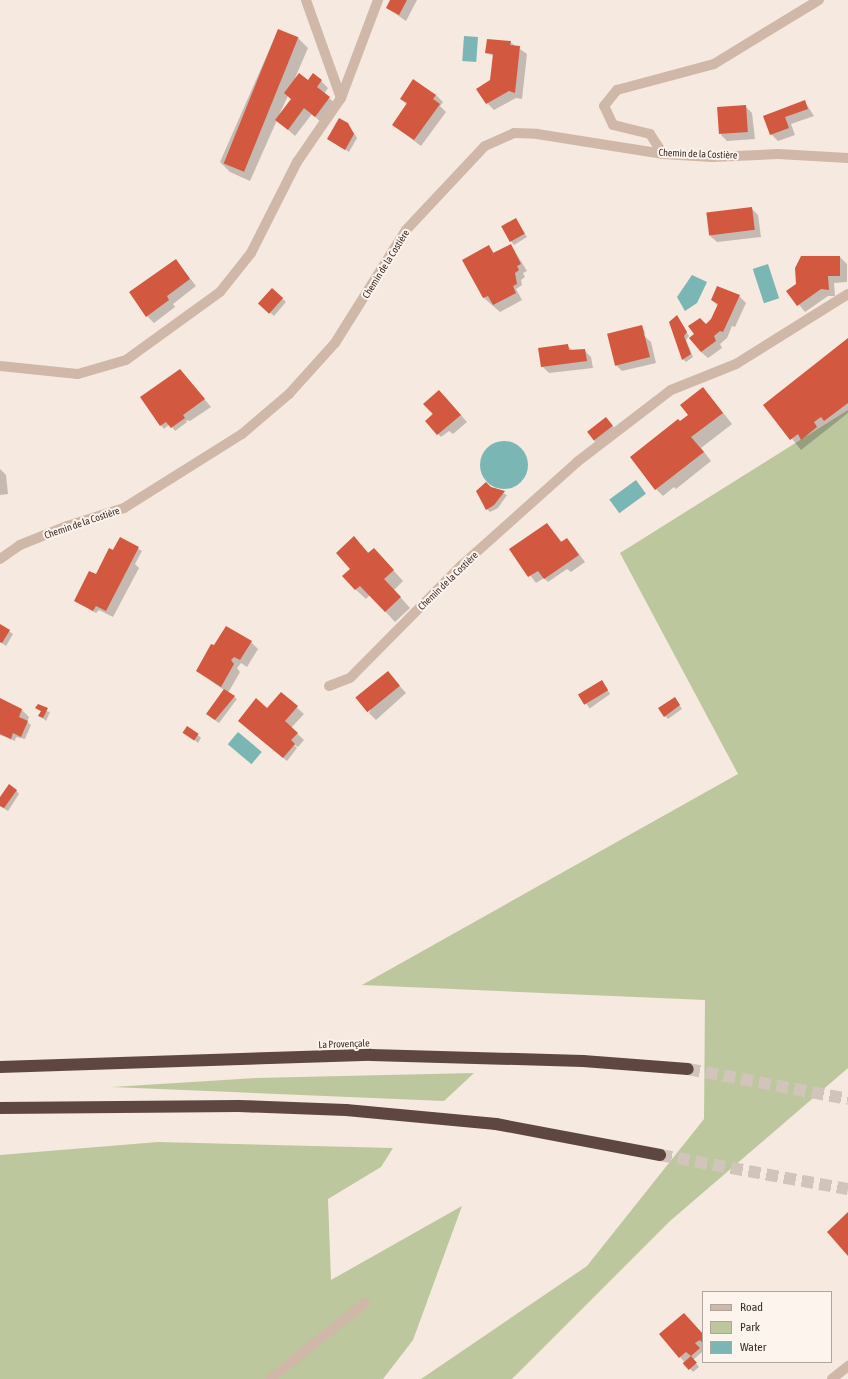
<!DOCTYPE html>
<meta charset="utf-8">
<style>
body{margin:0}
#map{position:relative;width:848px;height:1379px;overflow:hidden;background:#f6e9df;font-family:"Asap Condensed",sans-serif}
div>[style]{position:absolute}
.green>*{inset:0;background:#bcc79d}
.water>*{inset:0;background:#7ab6b4;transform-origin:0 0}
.round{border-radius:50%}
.shadow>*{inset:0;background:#0003;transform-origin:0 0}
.building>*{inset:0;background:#d25940;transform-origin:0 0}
.highway-tunnel>*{height:12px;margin-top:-6px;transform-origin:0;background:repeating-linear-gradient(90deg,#d1c4bb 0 12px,transparent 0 18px)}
.minor>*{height:10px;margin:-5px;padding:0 5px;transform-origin:5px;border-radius:5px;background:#d0b8a9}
.highway>*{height:12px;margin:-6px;padding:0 6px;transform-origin:6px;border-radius:6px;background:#5e4740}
span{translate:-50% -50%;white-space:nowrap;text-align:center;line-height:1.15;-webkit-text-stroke:4px #fcf4ed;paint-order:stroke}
.street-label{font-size:10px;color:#3c2e2a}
.legend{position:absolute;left:702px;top:1291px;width:130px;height:72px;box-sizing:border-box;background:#fcf4ed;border:1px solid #afa59f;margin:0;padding:5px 7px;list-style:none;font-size:12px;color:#3c2e2a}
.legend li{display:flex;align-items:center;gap:8px;height:20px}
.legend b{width:20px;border:1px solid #afa59f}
</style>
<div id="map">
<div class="green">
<div style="clip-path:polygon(848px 410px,848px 1068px,670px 1221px,512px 1379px,421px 1379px,587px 1266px,704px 1119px,705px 1000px,362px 985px,738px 774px,620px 553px)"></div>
<div style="clip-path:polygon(474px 1073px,444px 1101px,112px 1087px,256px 1078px)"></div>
<div style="clip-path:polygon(158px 1142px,393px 1148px,381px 1167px,328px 1199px,331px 1280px,462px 1206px,413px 1340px,383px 1379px,0 1379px,0 1155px)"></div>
</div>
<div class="water">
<div style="left:464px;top:36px;width:14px;height:25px;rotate:4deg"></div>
<div style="left:768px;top:264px;width:36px;height:16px;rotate:72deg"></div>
<div style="clip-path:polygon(692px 275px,707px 282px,697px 303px,685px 311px,677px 297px)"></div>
<div class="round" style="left:480px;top:441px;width:48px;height:48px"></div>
<div style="left:636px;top:480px;width:17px;height:33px;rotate:54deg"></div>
<div style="left:238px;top:732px;width:31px;height:16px;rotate:40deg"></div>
</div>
<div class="shadow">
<div style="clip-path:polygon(391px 0,417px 0,406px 21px,387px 8px)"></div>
<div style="clip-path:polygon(evenodd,278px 30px,298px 38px,308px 48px,295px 78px,308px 81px,314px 74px,328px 88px,324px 94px,336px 104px,322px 123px,312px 114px,295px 136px,277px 120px,250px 181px,230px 172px,220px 162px,278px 30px,288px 96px,292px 100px,279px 115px,288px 96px)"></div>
<div style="clip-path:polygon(510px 42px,527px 54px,522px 99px,516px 98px,494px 110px,487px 103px,494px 56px,486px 53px)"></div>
<div style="clip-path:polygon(413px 80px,436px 95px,443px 102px,440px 106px,446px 112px,421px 146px,393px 125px,407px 105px,401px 99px)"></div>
<div style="clip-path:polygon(805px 102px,814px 116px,791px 124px,795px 135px,778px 141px,771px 134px,764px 116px)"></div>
<div style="clip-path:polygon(745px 106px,752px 113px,755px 139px,727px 141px,721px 135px)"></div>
<div style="clip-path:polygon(348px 124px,357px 138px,349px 152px,328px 139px)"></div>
<div style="clip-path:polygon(751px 208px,758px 215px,761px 237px,717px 242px,710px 236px)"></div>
<div style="clip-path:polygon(516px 219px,527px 237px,514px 245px,511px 241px)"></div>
<div style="clip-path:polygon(511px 245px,527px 271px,523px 273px,525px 277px,521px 280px,522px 285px,516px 289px,522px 300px,500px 312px,484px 298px,464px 260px,489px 246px,494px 253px)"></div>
<div style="clip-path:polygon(840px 257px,847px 264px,847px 282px,834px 283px,835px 296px,828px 296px,805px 312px,788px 291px)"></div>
<div style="clip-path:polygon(176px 260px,196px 286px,173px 304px,175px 307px,154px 323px,147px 316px)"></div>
<div style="clip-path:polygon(272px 289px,286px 302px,274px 316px,264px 307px)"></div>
<div style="clip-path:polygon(739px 296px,746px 303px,735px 327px,732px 326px,727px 338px,720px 344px,722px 348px,708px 358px,701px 352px,718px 306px,712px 300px)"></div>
<div style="clip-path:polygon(677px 316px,689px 336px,686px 340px,693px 357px,686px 362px,683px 359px)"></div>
<div style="clip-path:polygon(642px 326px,646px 335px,643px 332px,643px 335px,651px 342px,656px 363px,622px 371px,615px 364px)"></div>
<div style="clip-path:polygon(848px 340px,848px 413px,801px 450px,765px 405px)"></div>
<div style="clip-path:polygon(567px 345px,573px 351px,584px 350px,591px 357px,593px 368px,549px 373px,542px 366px)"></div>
<div style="clip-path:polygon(180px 370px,211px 407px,190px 421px,186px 420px,187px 422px,175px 431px,170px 424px,164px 429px,141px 398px)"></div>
<div style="clip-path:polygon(709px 395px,732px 424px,701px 448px,711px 461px,676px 489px,674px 487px,663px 496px,656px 489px,681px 424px)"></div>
<div style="clip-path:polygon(446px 398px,467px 422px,453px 434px,449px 431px,441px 437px,426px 421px)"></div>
<div style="clip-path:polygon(609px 421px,615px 429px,596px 443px,588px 431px)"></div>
<div style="clip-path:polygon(0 469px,6px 475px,8px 494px,0 495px)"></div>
<div style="clip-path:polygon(491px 488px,507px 495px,498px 508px,490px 512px,487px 509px)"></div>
<div style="clip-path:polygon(547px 524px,562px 542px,567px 539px,573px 546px,585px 562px,571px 572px,567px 569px,548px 582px,544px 578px,536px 583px,511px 549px)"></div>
<div style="clip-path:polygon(120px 538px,142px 551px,135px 564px,139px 568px,113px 617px,99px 610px,96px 613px,75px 601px,96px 576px)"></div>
<div style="clip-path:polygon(354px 538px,369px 553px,384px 560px,403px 581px,394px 590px,410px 608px,395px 622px,370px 595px,366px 599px,355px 589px)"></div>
<div style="clip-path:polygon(0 625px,13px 634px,6px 646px,0 642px)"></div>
<div style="clip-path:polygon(251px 642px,258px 649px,247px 667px,241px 663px,237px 668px,240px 672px,228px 693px,237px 699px,219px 723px,210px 717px,224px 690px,197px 671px,215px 646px)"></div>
<div style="clip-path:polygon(388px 673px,406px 693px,376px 720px,369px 713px)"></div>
<div style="left:601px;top:681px;width:16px;height:25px;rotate:55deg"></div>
<div style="clip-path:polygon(281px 693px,304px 714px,291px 728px,304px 740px,298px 747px,293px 744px,297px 748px,287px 761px,239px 721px,267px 710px)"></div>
<div style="clip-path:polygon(675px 698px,682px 709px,668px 719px,665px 716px)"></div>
<div style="clip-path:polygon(0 699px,22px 710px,29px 717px,27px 722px,31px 725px,25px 739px,16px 737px,15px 741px,0 735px)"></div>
<div style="clip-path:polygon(36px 708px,50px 712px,46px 721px,40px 716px,42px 712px)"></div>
<div style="clip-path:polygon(184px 732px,198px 735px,201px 738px,198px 743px)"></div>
<div style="clip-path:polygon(16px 790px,19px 794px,8px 811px,0 806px,0 799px)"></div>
<div style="clip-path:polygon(703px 1335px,702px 1352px,693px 1360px,699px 1367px,693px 1372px,680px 1357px)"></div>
</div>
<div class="building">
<div style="clip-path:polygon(390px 0,407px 0,399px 15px,386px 8px)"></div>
<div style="left:278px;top:29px;width:22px;height:145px;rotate:22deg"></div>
<div style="clip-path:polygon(487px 39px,511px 41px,510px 45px,520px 46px,515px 93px,509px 91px,486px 104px,476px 89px,490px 80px,493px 54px,485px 53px)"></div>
<div style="clip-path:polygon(299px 73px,308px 80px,313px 73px,322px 80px,317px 87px,330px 97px,315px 117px,304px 108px,288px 130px,275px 120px,291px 99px,284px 93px)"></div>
<div style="clip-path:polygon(413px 79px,436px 95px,433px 99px,440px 104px,414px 140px,392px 125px,407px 103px,400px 99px)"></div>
<div style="clip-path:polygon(805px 100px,808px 109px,785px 117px,789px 128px,770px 135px,763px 116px)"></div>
<div style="left:746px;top:105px;width:27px;height:29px;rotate:86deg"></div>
<div style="clip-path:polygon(339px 118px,348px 123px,354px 134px,345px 150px,327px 139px)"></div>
<div style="left:752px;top:207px;width:23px;height:46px;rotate:83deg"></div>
<div style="left:516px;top:218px;width:18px;height:17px;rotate:61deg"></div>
<div style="clip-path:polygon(511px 244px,521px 264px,517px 266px,519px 270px,515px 273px,517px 284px,513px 286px,516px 293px,493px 305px,488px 296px,483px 298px,462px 260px,489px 245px,493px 253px)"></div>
<div style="clip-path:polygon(801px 256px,840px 256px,840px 276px,828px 276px,829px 290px,821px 289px,797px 306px,786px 291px,796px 284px,795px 268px)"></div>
<div style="clip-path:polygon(176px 259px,190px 279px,167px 296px,169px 300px,146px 317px,129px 292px)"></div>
<div style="clip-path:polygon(717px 286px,740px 295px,723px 332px,720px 331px,714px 336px,716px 341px,701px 352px,689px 338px,694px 334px,688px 326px,700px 318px,706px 324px,711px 319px,718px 304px,711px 300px)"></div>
<div style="left:272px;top:288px;width:15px;height:21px;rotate:42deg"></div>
<div style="clip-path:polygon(677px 315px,687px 332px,684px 336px,691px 354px,682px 360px,669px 322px)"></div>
<div style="left:642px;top:325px;width:33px;height:36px;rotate:76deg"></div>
<div style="clip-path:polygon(848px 338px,848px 403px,824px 421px,821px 417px,814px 422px,817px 427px,801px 440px,798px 434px,790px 440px,763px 405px)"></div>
<div style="clip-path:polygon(568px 344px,569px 350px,585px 349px,587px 361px,541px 367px,538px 348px)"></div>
<div style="clip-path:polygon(180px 369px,205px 399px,183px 415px,185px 418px,171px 428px,166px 422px,160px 426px,140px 397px)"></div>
<div style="clip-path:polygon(703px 387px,723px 413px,691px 437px,704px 452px,655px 490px,630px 457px,678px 419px,680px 421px,688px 415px,680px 405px)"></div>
<div style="clip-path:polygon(439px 390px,461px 415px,437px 435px,425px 421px,433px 414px,423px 404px)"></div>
<div style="left:606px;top:417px;width:11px;height:24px;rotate:52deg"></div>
<div style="clip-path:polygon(486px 482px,491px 487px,505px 491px,494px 505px,486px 510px,476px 491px)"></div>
<div style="clip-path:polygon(547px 523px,561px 542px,567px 538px,579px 555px,544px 579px,538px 571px,528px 577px,509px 549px)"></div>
<div style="clip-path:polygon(354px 536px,368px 553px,374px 548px,394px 570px,384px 579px,401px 597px,385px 612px,360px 586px,355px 590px,342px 576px,350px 569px,336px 553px)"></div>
<div style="clip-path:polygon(120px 537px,139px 547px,106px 611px,96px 606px,93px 611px,74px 601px,89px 571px,96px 574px,109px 548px,113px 550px)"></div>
<div style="clip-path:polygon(0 624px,10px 630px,2px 643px,0 642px)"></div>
<div style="clip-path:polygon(226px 626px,252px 641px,240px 660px,234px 657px,231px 660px,234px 664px,221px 687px,196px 671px,211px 644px,214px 645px)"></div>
<div style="left:388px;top:671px;width:19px;height:42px;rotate:51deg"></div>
<div style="left:602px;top:680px;width:12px;height:28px;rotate:59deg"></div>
<div style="clip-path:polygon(224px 689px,235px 696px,215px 720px,206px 714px)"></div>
<div style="clip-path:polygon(281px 692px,298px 706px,285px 721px,298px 733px,291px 740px,295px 744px,283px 758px,238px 721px,256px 698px,267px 708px)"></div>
<div style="clip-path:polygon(675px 697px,680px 705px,664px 717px,658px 708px)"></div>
<div style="clip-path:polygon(0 698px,22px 709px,19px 717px,28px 721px,21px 737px,13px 733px,11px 739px,0 734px)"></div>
<div style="clip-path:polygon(38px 704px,48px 708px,43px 718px,38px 716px,41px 711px,35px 708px)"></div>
<div style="left:187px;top:726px;width:14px;height:8px;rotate:34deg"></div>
<div style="clip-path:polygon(9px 784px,17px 790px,4px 808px,0 806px,0 797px)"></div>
<div style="clip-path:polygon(848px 1212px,848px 1256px,827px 1232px)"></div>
<div style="clip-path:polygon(684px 1313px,703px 1334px,703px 1344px,700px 1340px,695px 1343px,700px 1348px,691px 1356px,686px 1352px,679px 1358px,659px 1334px)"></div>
<div style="left:691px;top:1356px;width:9px;height:11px;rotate:49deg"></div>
</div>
<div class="highway-tunnel">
<div style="left:688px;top:1069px;width:163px;rotate:10.6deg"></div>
<div style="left:660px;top:1155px;width:191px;rotate:10.3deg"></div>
</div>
<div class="minor">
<div style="left:341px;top:98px;width:105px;rotate:-69.3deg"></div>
<div style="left:663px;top:154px;width:24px;rotate:-123deg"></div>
<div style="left:650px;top:134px;width:38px;rotate:-166deg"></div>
<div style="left:613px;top:125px;width:21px;rotate:-115deg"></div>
<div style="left:604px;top:106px;width:21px;rotate:-51deg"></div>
<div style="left:617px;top:90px;width:100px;rotate:-15deg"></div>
<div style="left:714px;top:64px;width:123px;rotate:-31.4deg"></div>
<div style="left:0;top:366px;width:78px;rotate:5.9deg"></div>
<div style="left:78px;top:374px;width:50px;rotate:-16.3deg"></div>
<div style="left:126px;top:360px;width:116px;rotate:-35.9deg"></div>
<div style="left:220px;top:292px;width:50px;rotate:-51.5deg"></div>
<div style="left:251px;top:253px;width:102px;rotate:-63.2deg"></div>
<div style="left:297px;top:162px;width:78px;rotate:-55.5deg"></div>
<div style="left:341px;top:98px;width:104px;rotate:-109.7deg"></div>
<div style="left:0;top:559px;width:24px;rotate:-35deg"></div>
<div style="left:20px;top:545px;width:51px;rotate:-22deg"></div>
<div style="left:67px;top:526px;width:60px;rotate:-17.5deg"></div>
<div style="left:124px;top:508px;width:139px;rotate:-32.1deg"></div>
<div style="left:242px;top:434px;width:62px;rotate:-40.4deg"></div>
<div style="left:289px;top:394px;width:69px;rotate:-48deg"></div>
<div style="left:335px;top:343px;width:133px;rotate:-57.9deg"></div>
<div style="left:406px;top:230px;width:115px;rotate:-46.8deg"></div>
<div style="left:485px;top:146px;width:32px;rotate:-24deg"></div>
<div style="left:514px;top:133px;width:23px;rotate:2deg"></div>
<div style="left:537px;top:134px;width:128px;rotate:9deg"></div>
<div style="left:663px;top:154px;width:49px;rotate:3.5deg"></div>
<div style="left:712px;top:157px;width:66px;rotate:-2.6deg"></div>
<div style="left:778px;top:154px;width:70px;rotate:3.3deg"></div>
<div style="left:329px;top:686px;width:22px;rotate:-21deg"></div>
<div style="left:350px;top:678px;width:159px;rotate:-45.3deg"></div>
<div style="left:462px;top:565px;width:154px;rotate:-41.8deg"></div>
<div style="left:577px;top:462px;width:118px;rotate:-37.5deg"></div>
<div style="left:671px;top:390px;width:70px;rotate:-21.8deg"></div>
<div style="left:736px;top:364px;width:132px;rotate:-32deg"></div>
<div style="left:270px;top:1379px;width:122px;rotate:-38.7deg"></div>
<div style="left:832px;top:1379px;width:21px;rotate:-39deg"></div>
</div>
<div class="highway">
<div style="left:0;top:1067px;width:371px;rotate:-1.9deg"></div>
<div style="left:371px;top:1055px;width:212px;rotate:1.6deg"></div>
<div style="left:583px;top:1061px;width:105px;rotate:4.4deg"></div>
<div style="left:0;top:1108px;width:239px;rotate:-0.5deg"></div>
<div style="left:239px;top:1106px;width:107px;rotate:2.1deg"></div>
<div style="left:346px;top:1110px;width:151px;rotate:5.3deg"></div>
<div style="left:496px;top:1124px;width:167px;rotate:10.7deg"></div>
</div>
<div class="street-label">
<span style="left:698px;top:154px;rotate:2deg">Chemin de la Costière</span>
<span style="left:386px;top:264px;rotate:-58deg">Chemin de la Costière</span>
<span style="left:82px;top:523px;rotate:-19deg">Chemin de la Costière</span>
<span style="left:448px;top:581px;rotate:-44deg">Chemin de la Costière</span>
<span style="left:344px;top:1044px;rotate:-2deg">La Provençale</span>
</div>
<ul class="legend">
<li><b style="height:5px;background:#d0b8a9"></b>Road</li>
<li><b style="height:11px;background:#bcc79d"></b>Park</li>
<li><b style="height:11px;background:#7ab6b4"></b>Water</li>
</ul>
</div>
